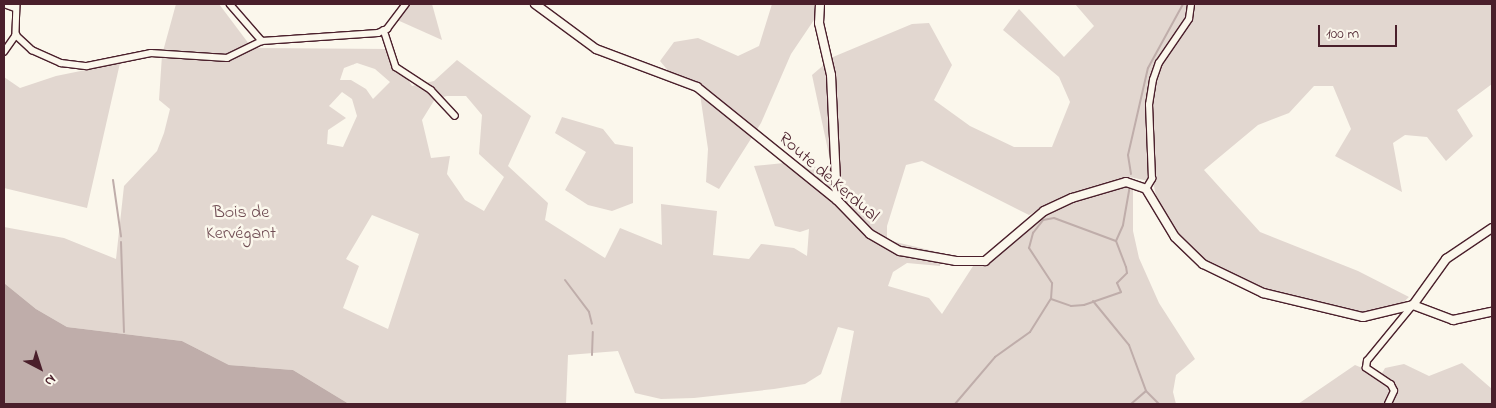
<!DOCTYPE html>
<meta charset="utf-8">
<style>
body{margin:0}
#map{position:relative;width:1496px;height:408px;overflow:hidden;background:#fbf7ec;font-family:"Indie Flower",sans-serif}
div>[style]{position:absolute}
.green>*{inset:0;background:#e2d7d0}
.water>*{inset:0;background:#bfadaa}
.stream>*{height:2px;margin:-1px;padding:0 1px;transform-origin:1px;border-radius:1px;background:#bfadaa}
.roads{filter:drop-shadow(1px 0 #4a1f2b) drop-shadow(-1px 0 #4a1f2b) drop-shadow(0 1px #4a1f2b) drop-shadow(0 -1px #4a1f2b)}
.street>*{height:5.5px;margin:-2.75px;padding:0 2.75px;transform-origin:2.75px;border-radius:2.75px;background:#fbf7ec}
.secondary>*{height:8px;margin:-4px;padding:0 4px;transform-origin:4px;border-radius:4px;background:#fbf7ec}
span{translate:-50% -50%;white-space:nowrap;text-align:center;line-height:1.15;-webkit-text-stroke:5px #fbf7ec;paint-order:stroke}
.street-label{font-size:18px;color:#4a1f2b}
.park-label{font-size:18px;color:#704d54}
.frame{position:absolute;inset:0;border:5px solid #4a1f2b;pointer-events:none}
.north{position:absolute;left:15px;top:343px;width:50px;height:50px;-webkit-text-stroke:4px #fbf7ec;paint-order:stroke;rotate:140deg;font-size:14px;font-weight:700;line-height:20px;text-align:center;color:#4a1f2b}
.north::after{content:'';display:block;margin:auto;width:18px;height:22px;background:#4a1f2b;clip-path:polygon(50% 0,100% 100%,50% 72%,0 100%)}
.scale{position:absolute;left:1318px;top:25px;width:79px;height:22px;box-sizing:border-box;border:2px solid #4a1f2b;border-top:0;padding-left:6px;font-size:15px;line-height:18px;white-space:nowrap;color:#4a1f2b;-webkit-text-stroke:4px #fbf7ec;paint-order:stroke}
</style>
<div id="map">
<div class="green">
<div style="clip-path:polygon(evenodd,176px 4px,219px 4px,252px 48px,389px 49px,412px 86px,434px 81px,457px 60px,531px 116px,508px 166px,548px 203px,545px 220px,605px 258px,620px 228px,662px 245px,661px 204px,717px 211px,713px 255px,749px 259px,761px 244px,794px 248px,807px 256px,809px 229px,800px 232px,775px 226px,754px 166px,784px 163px,832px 169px,812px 75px,833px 57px,912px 24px,929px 23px,952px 65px,934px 100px,970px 126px,1014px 147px,1052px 147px,1070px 102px,1059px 77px,1003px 30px,1019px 9px,1064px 57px,1094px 26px,1075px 4px,1492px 4px,1492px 84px,1457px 110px,1473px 136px,1446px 161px,1427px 137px,1405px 135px,1393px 143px,1402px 192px,1335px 156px,1351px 129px,1333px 86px,1314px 86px,1289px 113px,1258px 125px,1204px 170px,1260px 232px,1358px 271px,1409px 297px,1396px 309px,1370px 316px,1238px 283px,1187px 251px,1159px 209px,1153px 182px,1130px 177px,1111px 184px,1133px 183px,1133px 231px,1139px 258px,1159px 303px,1195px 359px,1176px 375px,1173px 392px,1176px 404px,840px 404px,854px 331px,838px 327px,821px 374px,805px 384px,774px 389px,694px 398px,661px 399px,635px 393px,618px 351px,568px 355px,566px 404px,349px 404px,293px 370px,229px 365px,182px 341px,67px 327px,36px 309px,4px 283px,4px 227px,64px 238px,116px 259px,124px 186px,157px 151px,164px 133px,170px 109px,159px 100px,162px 55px,176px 4px,357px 63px,375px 69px,390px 82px,373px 99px,366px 89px,351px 80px,340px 80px,344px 68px,357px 63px,176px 4px,342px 92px,352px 99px,357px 116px,343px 147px,327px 144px,328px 130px,346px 118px,329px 106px,342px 92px,176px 4px,447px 96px,466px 96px,482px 115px,479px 154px,504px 177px,484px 211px,465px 200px,447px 174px,450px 156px,431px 158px,422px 120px,435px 99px,447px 96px,176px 4px,922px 161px,1029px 215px,1049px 203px,1102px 187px,1025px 224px,985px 261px,975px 263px,942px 314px,929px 298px,888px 286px,893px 272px,907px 263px,940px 266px,942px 253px,887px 240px,887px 226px,906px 165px,922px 161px,176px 4px,372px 215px,419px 234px,388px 329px,343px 308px,359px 266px,346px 259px,372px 215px)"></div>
<div style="clip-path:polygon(408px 4px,432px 4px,442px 40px,395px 19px)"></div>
<div style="clip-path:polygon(772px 4px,820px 4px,818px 14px,791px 54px,761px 123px,719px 189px,706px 182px,708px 149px,700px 94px,670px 73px,660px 61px,674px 42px,698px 38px,738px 56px,759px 46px)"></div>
<div style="clip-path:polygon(120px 63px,87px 208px,4px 188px,4px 77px,20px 88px,56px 76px)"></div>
<div style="clip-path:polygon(562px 117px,603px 129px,615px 144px,633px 147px,633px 203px,612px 211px,588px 205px,565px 190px,586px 152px,555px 133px)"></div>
<div style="clip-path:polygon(1462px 363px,1492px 389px,1492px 404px,1298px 404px,1355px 365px,1372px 372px,1378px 380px,1385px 368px,1404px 364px,1429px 376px)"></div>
</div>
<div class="water">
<div style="clip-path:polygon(4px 283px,36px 309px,67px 327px,182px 341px,229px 365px,293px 370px,349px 404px,4px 404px)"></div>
</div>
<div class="stream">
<div style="left:1131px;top:174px;width:19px;rotate:-99deg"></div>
<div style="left:1128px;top:155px;width:89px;rotate:-77.1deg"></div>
<div style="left:1148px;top:68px;width:73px;rotate:-61.3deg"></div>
<div style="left:113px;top:180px;width:57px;rotate:81.9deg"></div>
<div style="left:121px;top:242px;width:90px;rotate:88.1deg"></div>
<div style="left:565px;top:280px;width:40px;rotate:53deg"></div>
<div style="left:589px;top:312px;width:12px;rotate:76deg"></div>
<div style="left:1051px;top:299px;width:16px;rotate:-86deg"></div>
<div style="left:1052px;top:283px;width:42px;rotate:-123.3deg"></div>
<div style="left:1029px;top:248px;width:16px;rotate:-75deg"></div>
<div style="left:1033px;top:233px;width:16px;rotate:-52deg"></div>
<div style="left:1043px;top:220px;width:11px;rotate:-10deg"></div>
<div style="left:1054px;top:218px;width:66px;rotate:20.4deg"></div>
<div style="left:1093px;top:301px;width:57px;rotate:50.7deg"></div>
<div style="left:1129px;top:345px;width:49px;rotate:69.7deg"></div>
<div style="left:1146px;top:391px;width:18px;rotate:45deg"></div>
<div style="left:592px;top:355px;width:23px;rotate:-88deg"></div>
<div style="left:955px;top:404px;width:62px;rotate:-49.6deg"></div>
<div style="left:995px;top:357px;width:43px;rotate:-35.5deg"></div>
<div style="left:1030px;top:332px;width:39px;rotate:-58deg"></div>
<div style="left:1051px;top:299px;width:21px;rotate:19deg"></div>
<div style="left:1071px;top:306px;width:13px;rotate:-4deg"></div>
<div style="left:1084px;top:305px;width:39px;rotate:-19deg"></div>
<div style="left:1121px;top:292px;width:10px;rotate:-114deg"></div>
<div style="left:1117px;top:283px;width:14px;rotate:-45deg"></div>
<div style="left:1127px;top:273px;width:6px;rotate:-99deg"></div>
<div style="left:1126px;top:267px;width:28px;rotate:-111deg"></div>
<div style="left:1116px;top:241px;width:17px;rotate:-66deg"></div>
<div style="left:1123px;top:225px;width:36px;rotate:-80deg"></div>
<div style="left:1131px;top:404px;width:20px;rotate:-41deg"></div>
</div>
<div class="roads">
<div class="street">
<div style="left:4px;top:4px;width:12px;rotate:20deg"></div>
<div style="left:17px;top:4px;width:31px;rotate:92deg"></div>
<div style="left:16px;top:35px;width:22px;rotate:43deg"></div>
<div style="left:32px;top:50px;width:32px;rotate:24deg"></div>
<div style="left:61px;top:63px;width:26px;rotate:7deg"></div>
<div style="left:87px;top:66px;width:65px;rotate:-11.5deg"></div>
<div style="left:151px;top:53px;width:76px;rotate:3.8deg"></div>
<div style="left:227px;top:58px;width:39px;rotate:-26deg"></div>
<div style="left:262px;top:41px;width:116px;rotate:-3.9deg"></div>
<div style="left:378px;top:33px;width:10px;rotate:-24deg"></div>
<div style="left:387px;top:29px;width:31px;rotate:-53deg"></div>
<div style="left:230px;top:4px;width:49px;rotate:49.1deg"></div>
<div style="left:384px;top:30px;width:39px;rotate:72deg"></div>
<div style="left:396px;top:67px;width:42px;rotate:33.3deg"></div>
<div style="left:431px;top:90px;width:35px;rotate:47deg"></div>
<div style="left:4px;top:52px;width:21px;rotate:-55deg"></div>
<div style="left:1146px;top:189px;width:12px;rotate:-59deg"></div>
<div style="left:1152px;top:179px;width:74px;rotate:-92.3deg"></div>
<div style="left:1149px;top:105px;width:25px;rotate:-81deg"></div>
<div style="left:1153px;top:80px;width:18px;rotate:-71deg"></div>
<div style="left:1159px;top:63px;width:53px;rotate:-55.7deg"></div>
<div style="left:1189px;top:19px;width:15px;rotate:-82deg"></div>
<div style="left:1388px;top:404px;width:14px;rotate:-65deg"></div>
<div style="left:1394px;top:391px;width:7px;rotate:-117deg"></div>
<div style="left:1391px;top:385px;width:30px;rotate:-146deg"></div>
<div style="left:1366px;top:368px;width:7px;rotate:-82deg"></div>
<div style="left:1367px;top:361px;width:72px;rotate:-50.6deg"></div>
</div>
<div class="secondary">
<div style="left:535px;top:4px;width:76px;rotate:36.4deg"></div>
<div style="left:596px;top:49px;width:108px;rotate:20.6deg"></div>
<div style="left:697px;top:87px;width:180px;rotate:38.9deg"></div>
<div style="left:837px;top:200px;width:47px;rotate:45.9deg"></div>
<div style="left:870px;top:234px;width:34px;rotate:30deg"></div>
<div style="left:900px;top:251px;width:57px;rotate:10.1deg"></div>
<div style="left:956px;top:261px;width:29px"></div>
<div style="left:985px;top:261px;width:77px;rotate:-40.3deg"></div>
<div style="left:1044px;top:211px;width:31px;rotate:-25deg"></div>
<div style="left:1072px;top:198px;width:56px;rotate:-16.5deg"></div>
<div style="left:1126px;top:182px;width:21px;rotate:19deg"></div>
<div style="left:1146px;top:189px;width:56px;rotate:58.9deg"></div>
<div style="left:1175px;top:237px;width:39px;rotate:44deg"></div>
<div style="left:1203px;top:264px;width:67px;rotate:25.8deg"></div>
<div style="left:1263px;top:293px;width:103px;rotate:13.5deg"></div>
<div style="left:1363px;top:317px;width:51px;rotate:-13.5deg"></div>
<div style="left:1413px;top:305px;width:43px;rotate:20.6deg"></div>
<div style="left:1453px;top:320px;width:40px;rotate:-12deg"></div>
<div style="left:820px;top:4px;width:19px;rotate:93deg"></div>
<div style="left:819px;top:23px;width:53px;rotate:77deg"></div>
<div style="left:831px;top:75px;width:125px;rotate:87.3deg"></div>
<div style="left:1413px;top:305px;width:57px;rotate:-54.3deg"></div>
<div style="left:1446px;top:259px;width:55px;rotate:-34deg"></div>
</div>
</div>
<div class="street-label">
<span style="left:828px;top:178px;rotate:41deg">Route de Kerdual</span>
</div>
<div class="park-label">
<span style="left:241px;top:224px">Bois de<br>Kervégant</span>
</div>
<div class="frame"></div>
<div class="north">N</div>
<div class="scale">100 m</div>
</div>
